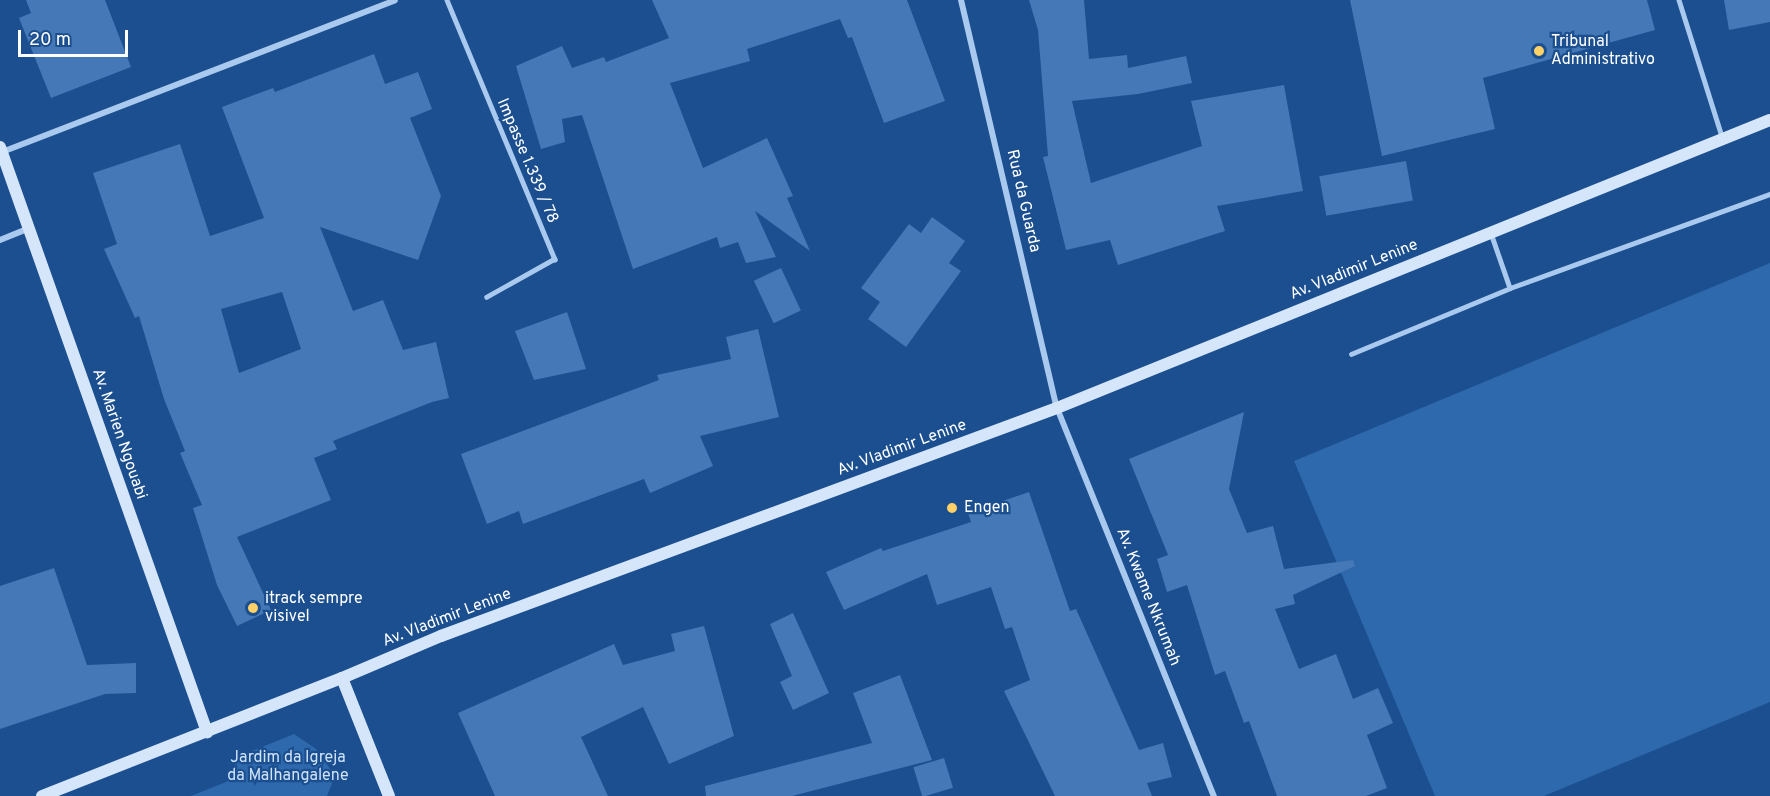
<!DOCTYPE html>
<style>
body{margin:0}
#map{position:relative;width:1770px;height:796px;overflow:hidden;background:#1b4f8f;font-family:Overpass,sans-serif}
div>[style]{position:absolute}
.green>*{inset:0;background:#2e69ad}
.building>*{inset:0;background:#4478b7;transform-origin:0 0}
.lane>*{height:4.5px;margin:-2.25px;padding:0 2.25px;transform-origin:2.25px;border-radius:2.25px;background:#a9c9ee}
.street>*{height:6px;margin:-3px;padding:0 3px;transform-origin:3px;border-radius:3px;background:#a9c9ee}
.secondary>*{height:12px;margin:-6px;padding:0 6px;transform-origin:6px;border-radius:6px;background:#d6e6fa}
.dots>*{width:16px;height:16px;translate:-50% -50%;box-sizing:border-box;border:3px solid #1b4f8f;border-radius:50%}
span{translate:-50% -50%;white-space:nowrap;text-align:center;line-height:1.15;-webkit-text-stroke:4.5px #1b4f8f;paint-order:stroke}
.poi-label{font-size:16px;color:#fff}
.left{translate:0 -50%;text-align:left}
.street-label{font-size:16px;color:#fff}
.park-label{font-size:16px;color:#cfe3fa}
.scale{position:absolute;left:18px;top:30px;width:110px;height:27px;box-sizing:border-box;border:3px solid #fff;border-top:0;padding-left:8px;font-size:18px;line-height:21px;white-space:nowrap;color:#fff;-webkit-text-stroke:4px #1b4f8f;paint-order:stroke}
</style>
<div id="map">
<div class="green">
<div style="clip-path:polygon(1770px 263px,1770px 702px,1544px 796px,1435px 796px,1294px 461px)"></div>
<div style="clip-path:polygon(294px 734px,316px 749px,335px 776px,327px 796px,191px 796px,231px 780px,237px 757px)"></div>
</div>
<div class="building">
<div style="clip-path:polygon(26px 0,105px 0,131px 67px,51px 98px,19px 18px,31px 13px)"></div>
<div style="clip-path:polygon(652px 0,907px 0,945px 101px,884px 123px,852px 37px,848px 38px,840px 19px,747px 49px,750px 61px,670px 83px,703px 168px,767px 138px,793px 196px,787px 198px,810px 251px,755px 211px,776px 257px,746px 263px,738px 242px,720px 248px,717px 237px,633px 269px,582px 115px,562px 119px,565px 142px,541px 149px,516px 66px,562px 46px,572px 68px,604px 57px,606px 62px,669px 38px)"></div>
<div style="clip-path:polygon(1029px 0,1084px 0,1089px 59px,1127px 55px,1128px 68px,1186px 56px,1192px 83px,1138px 94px,1072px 101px,1091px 183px,1202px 146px,1191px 101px,1284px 85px,1303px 191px,1217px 206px,1225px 231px,1118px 265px,1110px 240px,1066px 250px,1043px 157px,1048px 156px,1038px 30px)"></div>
<div style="clip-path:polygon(1350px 0,1647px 0,1655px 30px,1483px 78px,1495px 129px,1382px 156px)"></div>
<div style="clip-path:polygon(1724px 0,1770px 0,1770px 22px,1729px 30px)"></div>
<div style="clip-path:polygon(evenodd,374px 54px,385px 84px,418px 72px,432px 109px,410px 118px,441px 196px,418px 260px,320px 227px,353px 311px,383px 300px,403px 350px,436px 342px,449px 398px,432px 402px,333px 441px,337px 449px,314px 458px,331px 500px,237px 537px,271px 610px,237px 626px,217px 585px,193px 508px,202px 505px,180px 453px,185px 451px,164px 399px,139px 316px,135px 318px,104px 249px,117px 244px,93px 173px,180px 144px,210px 236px,264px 218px,222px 107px,273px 88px,275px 92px,374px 54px,282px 292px,301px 349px,239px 373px,221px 309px,282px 292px)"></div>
<div style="left:1406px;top:161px;width:40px;height:88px;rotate:80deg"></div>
<div style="clip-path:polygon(932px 217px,965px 241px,949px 263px,961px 271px,906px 347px,868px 319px,880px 302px,861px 288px,909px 224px,921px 233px)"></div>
<div style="left:781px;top:268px;width:47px;height:30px;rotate:65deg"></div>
<div style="clip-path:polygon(567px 312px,586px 369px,534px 380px,515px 331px)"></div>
<div style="clip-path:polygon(758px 329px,779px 417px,700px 436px,713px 466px,650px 493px,644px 479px,523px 524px,519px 511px,487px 524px,461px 454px,659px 380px,657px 375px,731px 359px,726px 337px)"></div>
<div style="clip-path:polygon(1244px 412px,1229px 489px,1247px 533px,1273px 526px,1284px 569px,1353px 560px,1355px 566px,1293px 595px,1295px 604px,1275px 609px,1299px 669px,1336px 654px,1353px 699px,1378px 688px,1393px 723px,1367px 735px,1387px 788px,1366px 796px,1277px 796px,1249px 721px,1244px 723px,1225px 671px,1215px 675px,1187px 585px,1167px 592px,1157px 559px,1168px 555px,1129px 459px)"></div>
<div style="clip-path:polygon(1029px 492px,1070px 611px,1076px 609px,1139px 750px,1163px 743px,1172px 777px,1147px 783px,1152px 796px,1055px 796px,1004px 691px,1030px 680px,1012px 627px,1005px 629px,991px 587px,937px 605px,927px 574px,844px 610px,826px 572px,881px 548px,883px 551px,971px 522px,968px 513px)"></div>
<div style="clip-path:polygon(54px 568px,87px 665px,136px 663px,136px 693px,105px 694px,0 729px,0 586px)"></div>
<div style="clip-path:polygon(793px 613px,829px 693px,793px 710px,780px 682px,792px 676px,770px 624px)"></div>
<div style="clip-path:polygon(704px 626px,734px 736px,669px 764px,643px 707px,581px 737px,608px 796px,495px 796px,458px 713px,614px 644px,623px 665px,675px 651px,671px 634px)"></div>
<div style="clip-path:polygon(900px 675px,932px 760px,792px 796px,706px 796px,705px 786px,872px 743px,853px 693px)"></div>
<div style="left:944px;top:758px;width:31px;height:32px;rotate:73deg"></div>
</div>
<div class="lane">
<div style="left:447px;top:0;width:281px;rotate:67.4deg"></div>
<div style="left:555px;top:259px;width:78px;rotate:150.8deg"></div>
<div style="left:1679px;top:0;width:143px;rotate:72.5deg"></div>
<div style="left:1491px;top:233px;width:58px;rotate:70.9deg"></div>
<div style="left:1351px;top:354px;width:172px;rotate:-22.5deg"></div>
<div style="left:1510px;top:288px;width:276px;rotate:-19.9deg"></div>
</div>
<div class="street">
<div style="left:961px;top:0;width:419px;rotate:76.8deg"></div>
<div style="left:1057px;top:408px;width:419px;rotate:68deg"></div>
<div style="left:2px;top:152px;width:421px;rotate:-21.1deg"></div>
<div style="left:0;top:240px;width:31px;rotate:-22deg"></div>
</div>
<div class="secondary">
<div style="left:0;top:147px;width:621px;rotate:70.51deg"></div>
<div style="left:342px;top:678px;width:127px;rotate:68.3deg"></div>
<div style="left:42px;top:796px;width:322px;rotate:-21.5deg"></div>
<div style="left:342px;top:678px;width:108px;rotate:-23deg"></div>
<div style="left:441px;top:636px;width:657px;rotate:-20.31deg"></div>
<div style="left:1057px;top:408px;width:769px;rotate:-22deg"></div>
</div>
<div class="dots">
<div style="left:1539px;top:51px;background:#ffd166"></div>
<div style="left:952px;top:508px;background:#ffd166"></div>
<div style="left:253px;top:608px;background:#ffd166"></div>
</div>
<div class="poi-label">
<span class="left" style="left:1551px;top:51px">Tribunal<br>Administrativo</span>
<span class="left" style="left:964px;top:508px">Engen</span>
<span class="left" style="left:265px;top:608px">itrack sempre<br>visivel</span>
</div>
<div class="street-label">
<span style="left:527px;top:161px;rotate:67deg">Impasse 1.339 / 78</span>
<span style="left:1023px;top:201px;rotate:77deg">Rua da Guarda</span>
<span style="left:1354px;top:270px;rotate:-22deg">Av. Vladimir Lenine</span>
<span style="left:119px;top:434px;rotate:71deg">Av. Marien Ngouabi</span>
<span style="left:902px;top:448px;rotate:-20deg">Av. Vladimir Lenine</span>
<span style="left:1148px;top:597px;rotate:68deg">Av. Kwame Nkrumah</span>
<span style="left:447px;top:618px;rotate:-21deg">Av. Vladimir Lenine</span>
</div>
<div class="park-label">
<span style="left:288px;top:767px">Jardim da Igreja<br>da Malhangalene</span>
</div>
<div class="scale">20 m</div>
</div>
